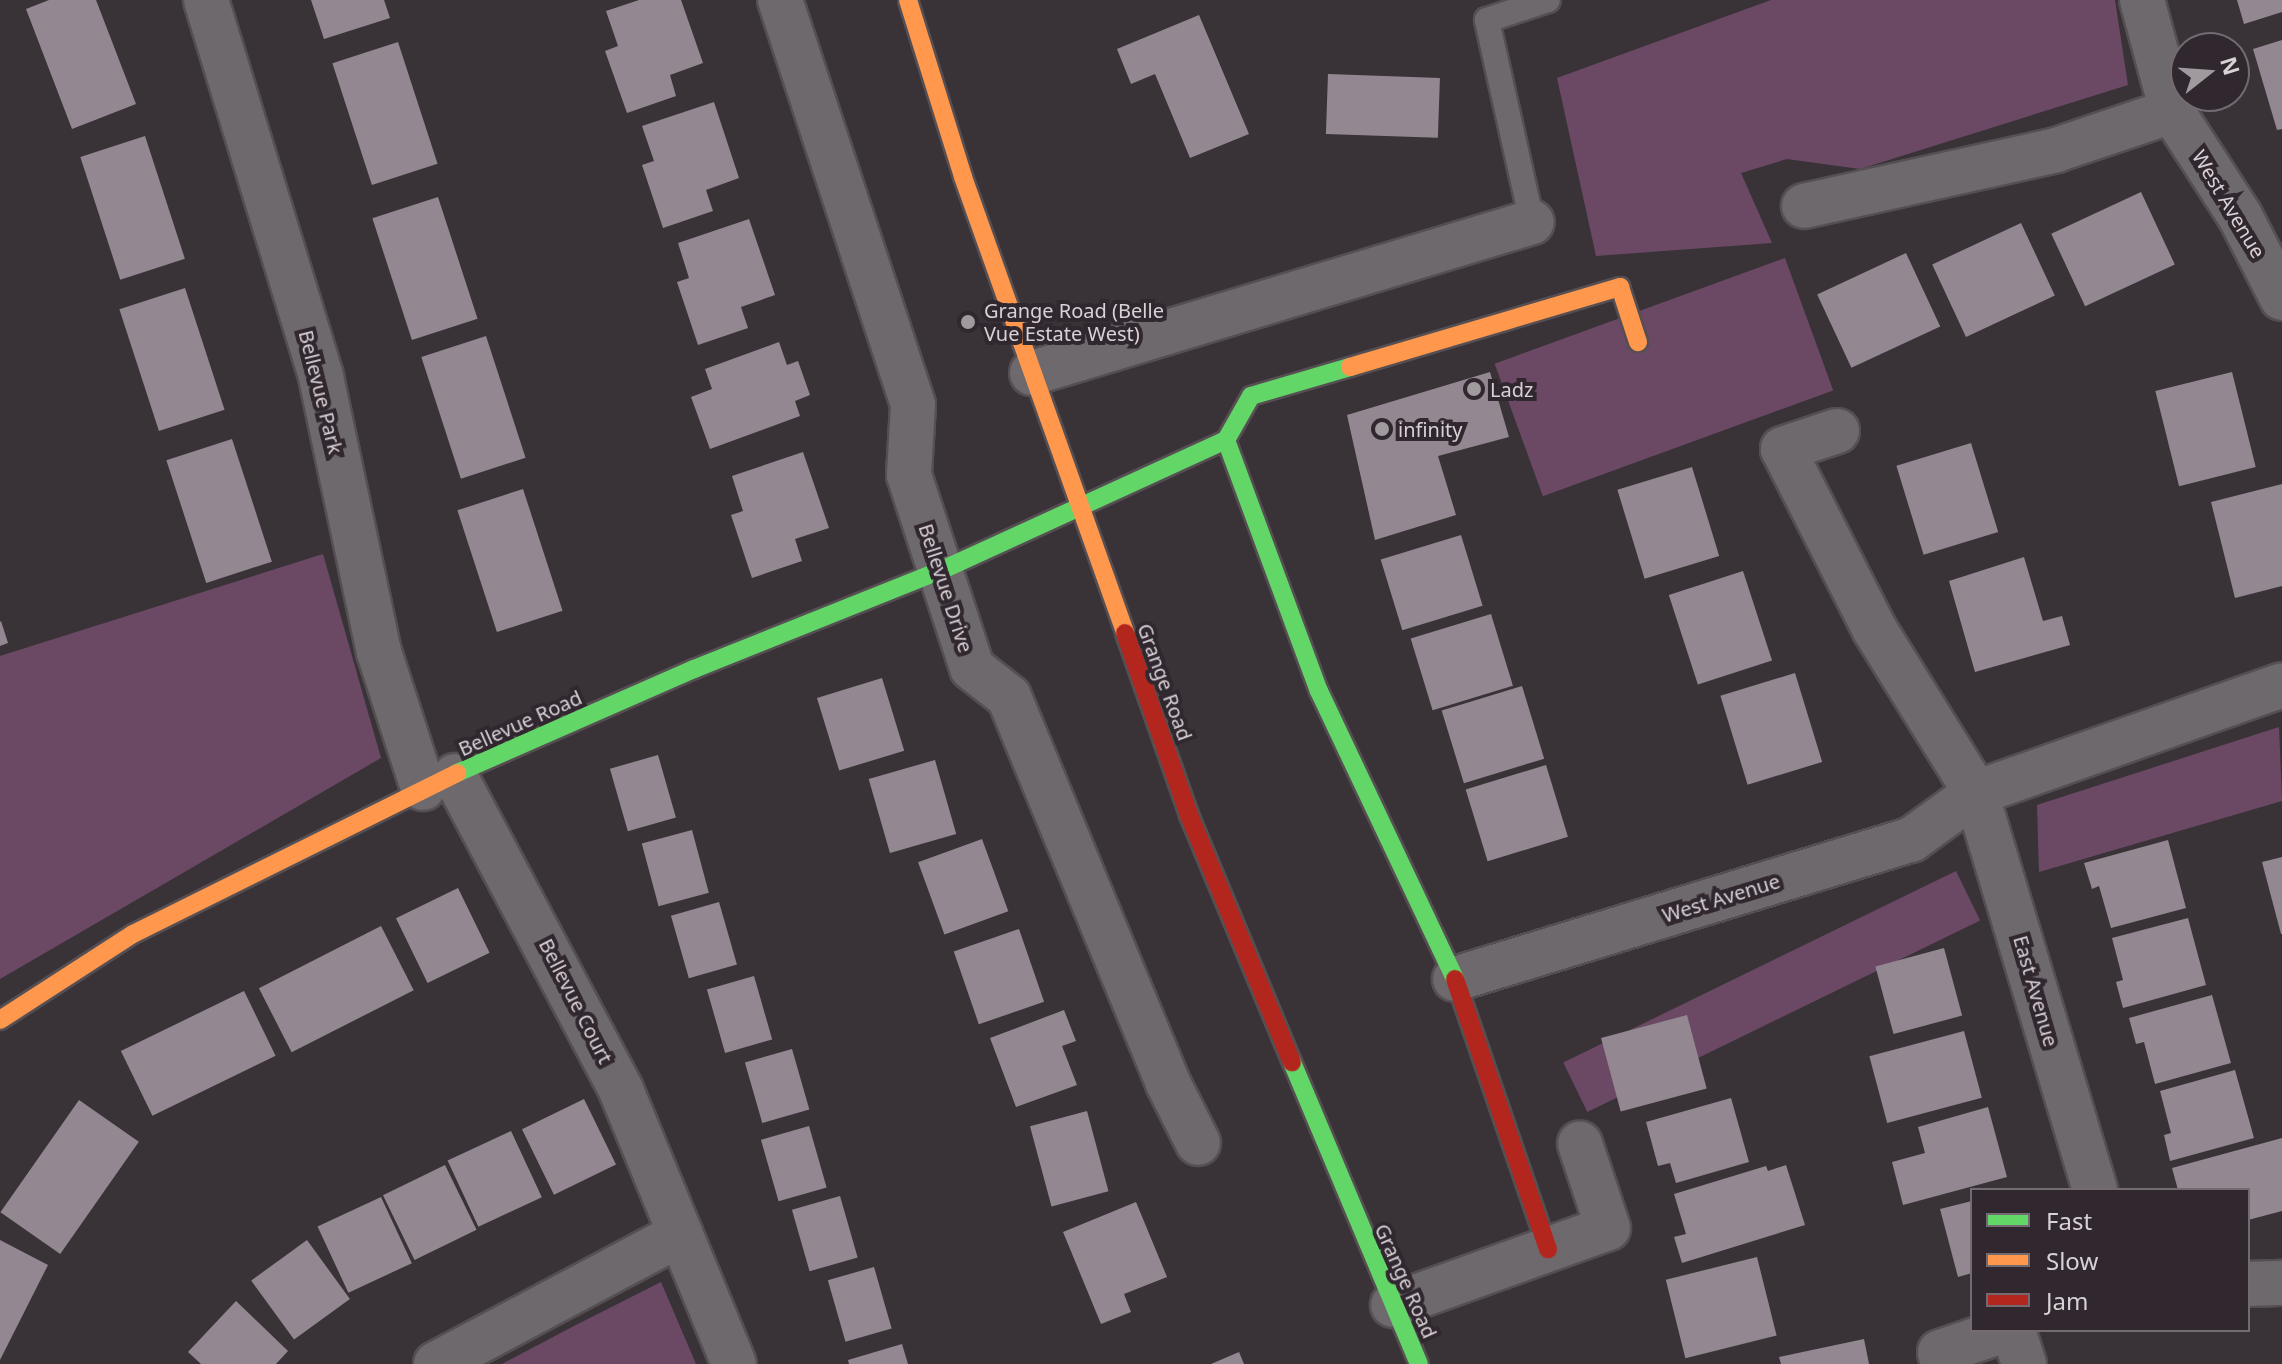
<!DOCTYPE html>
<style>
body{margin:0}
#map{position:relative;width:2282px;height:1364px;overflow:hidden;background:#393338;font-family:"Noto Sans",sans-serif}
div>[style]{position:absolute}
.green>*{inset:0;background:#6b4965;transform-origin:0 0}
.building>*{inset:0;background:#938891;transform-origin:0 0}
.roads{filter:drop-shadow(2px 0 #554f53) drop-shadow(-2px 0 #554f53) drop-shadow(0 2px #554f53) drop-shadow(0 -2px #554f53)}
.lane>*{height:24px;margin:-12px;padding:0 12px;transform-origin:12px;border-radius:12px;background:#6e696d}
.street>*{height:44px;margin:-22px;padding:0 22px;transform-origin:22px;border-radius:22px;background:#6e696d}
.fast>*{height:18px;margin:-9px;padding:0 9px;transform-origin:9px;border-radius:9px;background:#63d668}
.slow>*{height:18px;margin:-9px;padding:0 9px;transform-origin:9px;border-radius:9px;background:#ff974d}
.jam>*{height:18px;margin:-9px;padding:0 9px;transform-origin:9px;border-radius:9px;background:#b3261e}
.dots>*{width:22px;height:22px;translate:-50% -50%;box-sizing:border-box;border:4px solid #31272f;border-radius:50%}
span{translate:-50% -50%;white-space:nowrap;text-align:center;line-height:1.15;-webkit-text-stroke:8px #31272f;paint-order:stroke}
.street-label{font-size:20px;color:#d8d1d6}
.poi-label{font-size:20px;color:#d8d1d6}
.left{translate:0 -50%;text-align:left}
.legend{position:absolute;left:1970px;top:1188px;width:280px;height:144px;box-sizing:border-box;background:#31272f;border:2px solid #746b72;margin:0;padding:10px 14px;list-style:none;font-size:24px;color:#d8d1d6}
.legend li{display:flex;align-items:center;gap:16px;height:40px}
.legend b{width:40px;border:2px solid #746b72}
.north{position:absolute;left:2170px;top:32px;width:80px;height:80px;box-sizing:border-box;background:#31272f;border:2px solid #746b72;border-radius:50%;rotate:73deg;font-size:22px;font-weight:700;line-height:32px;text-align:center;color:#d8d1d6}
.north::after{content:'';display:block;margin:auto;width:28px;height:36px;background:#a09a9f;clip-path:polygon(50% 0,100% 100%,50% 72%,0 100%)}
</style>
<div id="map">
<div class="green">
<div style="clip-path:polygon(1771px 0,2115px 0,2128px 85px,1860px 169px,1787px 159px,1741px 173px,1772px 243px,1596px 256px,1557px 78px)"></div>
<div style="left:1785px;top:258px;width:141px;height:309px;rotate:70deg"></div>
<div style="clip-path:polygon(323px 554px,381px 758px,0 979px,0 656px)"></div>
<div style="clip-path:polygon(2279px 727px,2282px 801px,2039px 872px,2037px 805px)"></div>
<div style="left:1956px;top:871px;width:55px;height:437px;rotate:64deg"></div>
<div style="clip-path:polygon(661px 1282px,696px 1364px,502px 1364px,572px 1327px)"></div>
</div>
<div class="building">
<div style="clip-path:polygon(49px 0,96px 0,136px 104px,72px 129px,26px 9px)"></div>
<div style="clip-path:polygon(311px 0,384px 0,390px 18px,324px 39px)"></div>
<div style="clip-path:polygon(639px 0,681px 0,703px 63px,670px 75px,676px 96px,627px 113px,605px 51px,618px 46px,606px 11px)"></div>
<div style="clip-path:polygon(2237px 0,2282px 0,2282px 12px,2244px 24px)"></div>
<div style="clip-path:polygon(1199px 15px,1249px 134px,1190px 158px,1155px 74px,1131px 84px,1117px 49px)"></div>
<div style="clip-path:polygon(2282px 40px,2282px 129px,2277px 130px,2253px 49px)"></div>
<div style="left:398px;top:42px;width:128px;height:69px;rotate:72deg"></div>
<div style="left:1328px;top:74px;width:112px;height:60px;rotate:2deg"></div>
<div style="clip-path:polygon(714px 102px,739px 178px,706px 190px,713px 211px,663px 228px,642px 165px,654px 161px,642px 126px)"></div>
<div style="left:145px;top:136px;width:129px;height:68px;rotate:72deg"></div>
<div style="left:2141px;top:192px;width:80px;height:99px;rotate:65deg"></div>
<div style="left:438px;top:197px;width:128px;height:69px;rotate:72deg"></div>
<div style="clip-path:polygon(749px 219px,775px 295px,741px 307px,748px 328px,698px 345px,677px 282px,689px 278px,678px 243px)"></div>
<div style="left:2021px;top:223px;width:80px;height:98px;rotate:65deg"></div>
<div style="left:1906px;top:253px;width:81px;height:98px;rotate:65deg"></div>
<div style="left:185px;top:288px;width:128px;height:69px;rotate:72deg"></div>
<div style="left:486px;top:336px;width:128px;height:68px;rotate:72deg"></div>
<div style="clip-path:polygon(779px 342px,787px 365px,798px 361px,810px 395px,795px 401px,800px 416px,710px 449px,691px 397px,712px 389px,705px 369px)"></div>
<div style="clip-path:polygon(1490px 372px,1509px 437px,1438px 456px,1456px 515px,1375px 540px,1347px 415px)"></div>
<div style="left:2232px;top:372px;width:98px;height:79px;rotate:76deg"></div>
<div style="left:232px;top:439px;width:129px;height:69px;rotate:72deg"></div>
<div style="left:1971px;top:443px;width:93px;height:78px;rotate:73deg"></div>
<div style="clip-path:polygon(803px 452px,829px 528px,795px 539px,802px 561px,752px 578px,731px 515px,743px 511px,732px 476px)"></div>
<div style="left:1692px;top:467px;width:93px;height:78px;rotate:73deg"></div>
<div style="clip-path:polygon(2282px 484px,2282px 586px,2235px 598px,2211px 502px)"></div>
<div style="left:523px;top:489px;width:128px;height:69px;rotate:72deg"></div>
<div style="left:1461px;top:535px;width:74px;height:84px;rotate:73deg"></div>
<div style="clip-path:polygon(2024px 557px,2043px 621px,2062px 616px,2070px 645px,1975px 672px,1949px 581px)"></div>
<div style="left:1743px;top:571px;width:94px;height:78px;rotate:72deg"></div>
<div style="left:1491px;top:614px;width:75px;height:84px;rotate:73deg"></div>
<div style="clip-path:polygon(1px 621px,8px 643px,0 646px,0 622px)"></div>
<div style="left:1795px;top:673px;width:93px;height:78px;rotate:73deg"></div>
<div style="left:882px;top:678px;width:76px;height:68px;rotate:73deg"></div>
<div style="left:1522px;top:686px;width:76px;height:84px;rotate:73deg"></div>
<div style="left:658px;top:755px;width:65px;height:50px;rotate:74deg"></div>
<div style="left:935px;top:760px;width:77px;height:69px;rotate:74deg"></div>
<div style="left:1546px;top:765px;width:75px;height:84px;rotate:73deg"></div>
<div style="left:692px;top:830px;width:65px;height:52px;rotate:75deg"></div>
<div style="left:982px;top:839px;width:77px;height:68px;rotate:70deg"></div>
<div style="clip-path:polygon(2168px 840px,2186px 908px,2111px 928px,2099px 886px,2092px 889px,2084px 863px)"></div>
<div style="clip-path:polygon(2282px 857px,2282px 934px,2281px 934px,2262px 862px)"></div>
<div style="left:458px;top:888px;width:72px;height:69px;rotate:64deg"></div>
<div style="left:719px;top:902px;width:65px;height:50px;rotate:74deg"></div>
<div style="clip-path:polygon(2188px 918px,2206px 985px,2123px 1008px,2116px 982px,2123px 980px,2112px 938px)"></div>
<div style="left:381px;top:926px;width:72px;height:137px;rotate:63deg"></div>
<div style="left:1019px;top:929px;width:77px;height:69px;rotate:71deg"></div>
<div style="left:1944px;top:948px;width:70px;height:71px;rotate:75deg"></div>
<div style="left:754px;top:976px;width:66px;height:49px;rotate:74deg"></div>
<div style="left:244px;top:991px;width:72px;height:137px;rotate:64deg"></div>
<div style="clip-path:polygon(2212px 995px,2231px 1063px,2155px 1084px,2144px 1042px,2136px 1044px,2129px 1018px)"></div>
<div style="clip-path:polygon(1064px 1010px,1076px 1041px,1062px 1046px,1077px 1085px,1016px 1107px,990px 1038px)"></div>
<div style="left:1687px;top:1015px;width:76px;height:89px;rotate:75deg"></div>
<div style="left:1964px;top:1031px;width:69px;height:98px;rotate:75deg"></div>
<div style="left:792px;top:1049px;width:63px;height:49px;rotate:74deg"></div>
<div style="clip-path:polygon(2235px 1070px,2254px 1138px,2170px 1161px,2164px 1135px,2171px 1133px,2160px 1091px)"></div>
<div style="clip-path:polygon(1731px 1098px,1749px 1162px,1676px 1183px,1670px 1163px,1658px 1166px,1646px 1122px)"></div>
<div style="left:584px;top:1099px;width:73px;height:69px;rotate:64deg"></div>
<div style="left:79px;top:1100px;width:73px;height:137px;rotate:35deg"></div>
<div style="clip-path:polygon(1988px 1107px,2007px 1177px,1903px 1205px,1892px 1162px,1925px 1153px,1918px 1127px)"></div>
<div style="left:1087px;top:1111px;width:83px;height:59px;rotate:75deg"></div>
<div style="left:809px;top:1126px;width:64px;height:50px;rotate:74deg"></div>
<div style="left:511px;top:1131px;width:73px;height:70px;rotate:65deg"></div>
<div style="clip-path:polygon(2282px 1138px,2282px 1211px,2248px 1220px,2248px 1190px,2178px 1190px,2172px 1168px)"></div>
<div style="left:445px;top:1165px;width:72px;height:69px;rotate:64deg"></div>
<div style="clip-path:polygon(1786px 1165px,1805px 1225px,1682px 1263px,1674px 1237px,1686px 1234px,1674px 1194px,1766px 1166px,1768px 1171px)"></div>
<div style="left:840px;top:1196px;width:64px;height:50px;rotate:74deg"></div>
<div style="left:381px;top:1197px;width:73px;height:70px;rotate:65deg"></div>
<div style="clip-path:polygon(1972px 1201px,1972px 1273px,1958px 1277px,1940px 1209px)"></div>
<div style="clip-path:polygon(1136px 1202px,1167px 1277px,1124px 1294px,1131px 1312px,1101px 1324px,1063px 1232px)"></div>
<div style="clip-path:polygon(0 1240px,48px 1265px,0 1360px)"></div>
<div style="left:307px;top:1240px;width:73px;height:69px;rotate:54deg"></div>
<div style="left:1757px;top:1257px;width:81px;height:94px;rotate:76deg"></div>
<div style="left:874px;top:1267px;width:64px;height:48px;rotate:74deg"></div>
<div style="clip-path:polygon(236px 1301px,288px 1351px,276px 1364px,201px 1364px,188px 1352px)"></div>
<div style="clip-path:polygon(1864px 1339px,1869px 1364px,1781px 1364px,1779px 1357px)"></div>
<div style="clip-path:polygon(902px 1344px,908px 1364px,849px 1364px,848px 1360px)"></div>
<div style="clip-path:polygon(1239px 1352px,1244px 1364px,1211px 1364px)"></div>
</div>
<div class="roads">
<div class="lane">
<div style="left:1532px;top:222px;width:207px;rotate:-102.6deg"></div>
<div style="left:1487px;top:20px;width:64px;rotate:-18.2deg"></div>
</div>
<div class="street">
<div style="left:206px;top:0;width:394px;rotate:73deg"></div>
<div style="left:321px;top:377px;width:281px;rotate:78.1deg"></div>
<div style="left:379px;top:652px;width:143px;rotate:72.1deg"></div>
<div style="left:780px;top:0;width:426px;rotate:71.8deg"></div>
<div style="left:913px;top:405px;width:70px;rotate:93.3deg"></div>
<div style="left:909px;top:475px;width:203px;rotate:71.9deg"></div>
<div style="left:972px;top:668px;width:47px;rotate:38.1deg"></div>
<div style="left:1009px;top:697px;width:417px;rotate:67.6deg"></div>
<div style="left:1168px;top:1083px;width:67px;rotate:63.4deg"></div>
<div style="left:2172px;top:111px;width:125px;rotate:57.1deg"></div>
<div style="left:2240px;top:216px;width:92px;rotate:62.9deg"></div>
<div style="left:1804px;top:206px;width:258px;rotate:-12.5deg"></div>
<div style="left:2056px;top:150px;width:122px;rotate:-18.6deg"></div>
<div style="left:2172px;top:111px;width:115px;rotate:-105.1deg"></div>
<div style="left:1032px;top:373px;width:522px;rotate:-16.8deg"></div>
<div style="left:1837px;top:431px;width:57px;rotate:161.6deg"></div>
<div style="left:1783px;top:449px;width:203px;rotate:63.1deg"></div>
<div style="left:1875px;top:630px;width:192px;rotate:58.2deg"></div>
<div style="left:1976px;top:793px;width:414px;rotate:73.3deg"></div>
<div style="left:455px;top:776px;width:355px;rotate:62.1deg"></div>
<div style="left:621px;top:1090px;width:296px;rotate:67.6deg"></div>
<div style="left:1455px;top:979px;width:477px;rotate:-17deg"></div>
<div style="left:1911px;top:840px;width:80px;rotate:-35.9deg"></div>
<div style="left:1976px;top:793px;width:324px;rotate:-19.4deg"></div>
<div style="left:2248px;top:1284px;width:34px;rotate:-2deg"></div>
<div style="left:1393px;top:1305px;width:228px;rotate:-19.7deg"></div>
<div style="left:1608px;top:1228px;width:89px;rotate:-108.4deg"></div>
<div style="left:2013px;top:1330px;width:36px;rotate:72deg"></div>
<div style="left:436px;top:1364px;width:277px;rotate:-28deg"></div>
<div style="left:1943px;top:1364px;width:12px;rotate:-104deg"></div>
<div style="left:1940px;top:1352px;width:69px;rotate:-18.7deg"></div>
</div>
<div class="fast">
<div style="left:1350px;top:367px;width:103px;rotate:163.7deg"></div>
<div style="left:1251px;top:396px;width:51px;rotate:119.6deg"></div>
<div style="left:1226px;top:440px;width:268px;rotate:69.7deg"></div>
<div style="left:1319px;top:691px;width:318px;rotate:64.7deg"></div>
<div style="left:457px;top:773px;width:259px;rotate:-23.7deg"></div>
<div style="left:694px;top:669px;width:267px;rotate:-21.8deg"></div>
<div style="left:942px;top:570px;width:312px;rotate:-24.6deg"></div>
<div style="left:1292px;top:1062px;width:328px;rotate:67.2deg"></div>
</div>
<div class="slow">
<div style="left:908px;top:0;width:185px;rotate:72.7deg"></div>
<div style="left:963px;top:177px;width:484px;rotate:70.4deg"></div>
<div style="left:1350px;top:367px;width:282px;rotate:-16.5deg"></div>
<div style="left:1620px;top:287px;width:58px;rotate:71.9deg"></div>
<div style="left:0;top:1020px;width:158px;rotate:-32.9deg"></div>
<div style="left:133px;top:934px;width:362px;rotate:-26.4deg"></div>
</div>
<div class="jam">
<div style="left:1125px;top:633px;width:193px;rotate:70.6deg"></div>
<div style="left:1189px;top:815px;width:268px;rotate:67.4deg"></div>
<div style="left:1455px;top:979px;width:286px;rotate:71deg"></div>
</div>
</div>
<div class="dots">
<div style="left:968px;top:322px;background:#a09a9f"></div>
<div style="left:1474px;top:389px;background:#a09a9f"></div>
<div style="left:1382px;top:429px;background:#a09a9f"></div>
</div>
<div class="street-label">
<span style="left:2229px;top:204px;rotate:59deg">West Avenue</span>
<span style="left:321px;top:392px;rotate:76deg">Bellevue Park</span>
<span style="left:946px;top:588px;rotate:72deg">Bellevue Drive</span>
<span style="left:1165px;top:682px;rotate:70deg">Grange Road</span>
<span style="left:520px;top:723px;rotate:-24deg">Bellevue Road</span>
<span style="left:1721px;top:898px;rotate:-17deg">West Avenue</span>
<span style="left:2036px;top:991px;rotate:74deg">East Avenue</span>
<span style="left:576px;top:1001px;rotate:63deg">Bellevue Court</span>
<span style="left:1406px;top:1281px;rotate:66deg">Grange Road</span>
</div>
<div class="poi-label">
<span class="left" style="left:984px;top:322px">Grange Road (Belle<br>Vue Estate West)</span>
<span class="left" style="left:1490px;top:389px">Ladz</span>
<span class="left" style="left:1398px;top:429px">infinity</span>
</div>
<ul class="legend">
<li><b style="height:10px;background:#63d668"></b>Fast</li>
<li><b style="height:10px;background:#ff974d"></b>Slow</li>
<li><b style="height:10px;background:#b3261e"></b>Jam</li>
</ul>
<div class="north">N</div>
</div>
